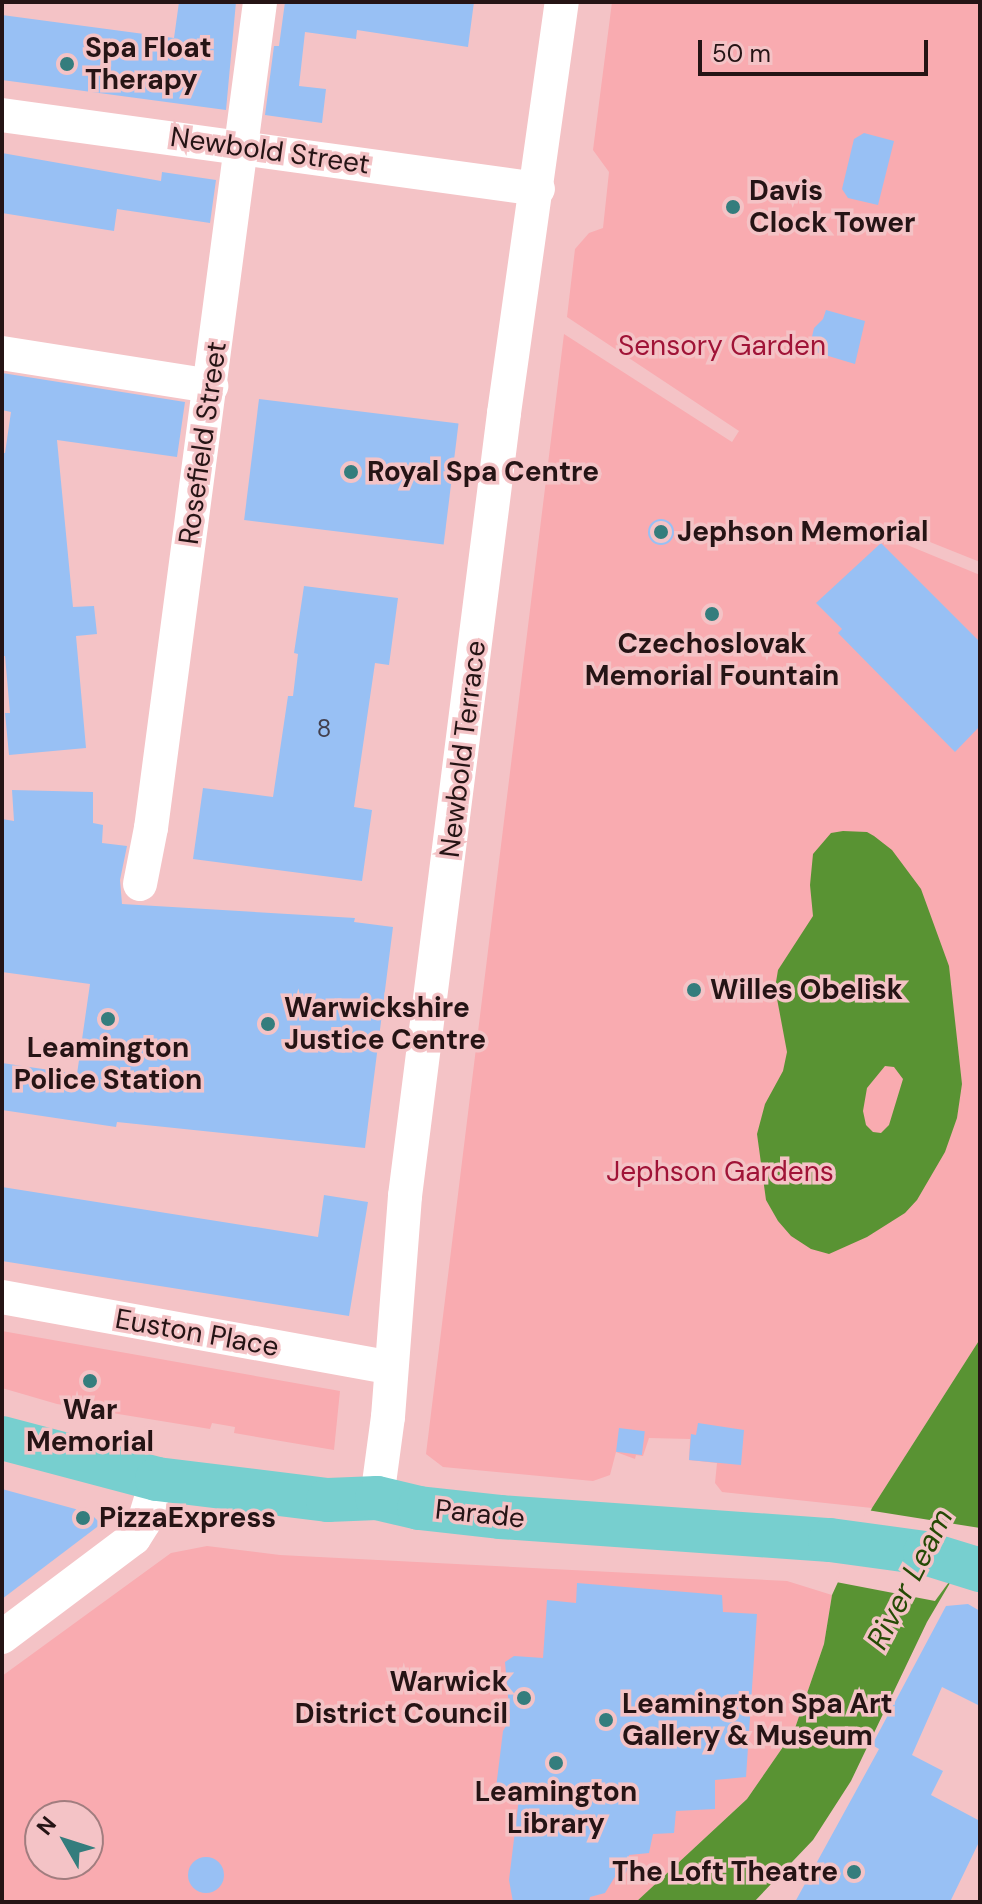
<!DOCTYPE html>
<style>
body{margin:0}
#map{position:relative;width:982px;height:1904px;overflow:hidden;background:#f4c3c6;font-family:"DM Sans",sans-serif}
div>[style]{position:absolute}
.green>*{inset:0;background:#f9abb0}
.water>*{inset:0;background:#599333}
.pier>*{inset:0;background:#f4c3c6}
.building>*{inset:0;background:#98c0f4;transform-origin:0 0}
.round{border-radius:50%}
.minor>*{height:34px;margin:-17px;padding:0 17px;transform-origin:17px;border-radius:17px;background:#fff}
.major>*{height:44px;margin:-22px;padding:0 22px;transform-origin:22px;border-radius:22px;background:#77cfcf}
.dots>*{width:22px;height:22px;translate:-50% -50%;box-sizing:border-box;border:4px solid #f4c3c6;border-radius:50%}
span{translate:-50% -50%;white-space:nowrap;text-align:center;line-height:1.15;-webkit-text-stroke:7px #f4c3c6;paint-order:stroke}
.number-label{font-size:24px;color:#423f4d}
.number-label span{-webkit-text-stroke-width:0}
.poi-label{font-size:28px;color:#251415;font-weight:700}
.left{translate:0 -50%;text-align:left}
.right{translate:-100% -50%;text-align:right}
.street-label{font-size:28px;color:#251415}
.park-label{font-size:28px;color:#a01337}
.water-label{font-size:30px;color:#254a05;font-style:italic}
.frame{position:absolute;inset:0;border:4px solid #251415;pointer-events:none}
.north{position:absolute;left:24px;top:1800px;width:80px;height:80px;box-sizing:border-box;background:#f4c3c6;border:2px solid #a17d7f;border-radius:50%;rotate:309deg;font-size:22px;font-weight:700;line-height:32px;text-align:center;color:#251415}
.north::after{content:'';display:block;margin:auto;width:28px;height:36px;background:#347d7d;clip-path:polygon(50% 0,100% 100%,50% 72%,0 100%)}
.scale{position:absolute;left:698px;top:40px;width:230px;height:36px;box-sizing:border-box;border:4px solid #251415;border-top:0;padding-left:10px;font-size:24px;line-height:28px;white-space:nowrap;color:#251415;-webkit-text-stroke:6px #f4c3c6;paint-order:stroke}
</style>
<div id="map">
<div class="green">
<div style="clip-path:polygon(612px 2px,980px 2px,980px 562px,905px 532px,900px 542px,980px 575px,980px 1339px,872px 1508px,722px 1492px,715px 1483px,717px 1463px,689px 1460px,690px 1439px,649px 1438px,643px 1456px,636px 1455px,635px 1459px,616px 1452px,610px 1475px,593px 1481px,443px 1467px,426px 1454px,564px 334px,732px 442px,739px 431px,567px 317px,575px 249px,589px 233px,603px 228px,609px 172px,593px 150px)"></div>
<div style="clip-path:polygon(2px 1331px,340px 1391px,334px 1450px,234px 1433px,235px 1427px,212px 1423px,210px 1429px,57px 1404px,2px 1388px)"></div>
<div style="clip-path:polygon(evenodd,207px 1546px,280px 1555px,787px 1581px,832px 1595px,824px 1644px,794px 1731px,747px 1799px,636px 1902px,2px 1902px,2px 1676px,171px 1553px,207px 1546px,40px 1816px,88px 1816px,88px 1864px,40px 1864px,40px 1816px)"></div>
</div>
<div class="water">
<div style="clip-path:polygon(evenodd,843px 831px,867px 832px,874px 836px,892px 850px,921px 889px,949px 966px,962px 1084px,957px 1118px,945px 1152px,917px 1200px,905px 1213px,867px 1237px,829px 1254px,811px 1249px,791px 1236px,778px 1221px,766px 1200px,757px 1134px,765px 1104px,783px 1071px,787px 1052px,775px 988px,778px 970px,813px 916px,810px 885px,813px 854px,831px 833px,843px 831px,885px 1066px,894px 1067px,903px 1079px,889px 1125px,881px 1133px,873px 1132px,866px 1125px,863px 1111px,867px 1088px,885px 1066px)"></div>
<div style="clip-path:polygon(980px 1339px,980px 1532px,927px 1622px,851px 1781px,813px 1840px,754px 1902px,636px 1902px,747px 1799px,794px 1731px,824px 1644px,832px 1595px,872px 1508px)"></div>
</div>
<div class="pier">
<div style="clip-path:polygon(867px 1510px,980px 1528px,980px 1540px,935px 1601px,836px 1582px)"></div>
</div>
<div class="building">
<div style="clip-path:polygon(179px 2px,236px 2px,226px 110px,2px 80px,2px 15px,174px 38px)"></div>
<div style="clip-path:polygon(285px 2px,474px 2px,468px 47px,357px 30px,356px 39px,305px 32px,299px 86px,326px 89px,322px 123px,265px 115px,274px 46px,279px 46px)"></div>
<div style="clip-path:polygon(864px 133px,894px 141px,878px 205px,848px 198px,842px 189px,854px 139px)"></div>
<div style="clip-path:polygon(2px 153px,161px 181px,162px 172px,216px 180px,210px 223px,117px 209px,114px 231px,2px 213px)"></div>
<div style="clip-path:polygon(826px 310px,865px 321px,855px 364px,815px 352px,811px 341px,814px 328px,823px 319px)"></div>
<div style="clip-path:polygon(2px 373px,185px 402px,177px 457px,57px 440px,73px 607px,94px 606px,97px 634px,76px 636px,86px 748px,9px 755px,5px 713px,10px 713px,5px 656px,2px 656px,2px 453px,5px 453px,11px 412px,2px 410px)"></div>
<div style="left:259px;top:399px;width:201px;height:122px;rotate:7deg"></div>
<div class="round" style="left:648px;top:519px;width:26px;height:26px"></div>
<div style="clip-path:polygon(881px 543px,980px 642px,980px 726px,955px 752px,838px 633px,842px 629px,816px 603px)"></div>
<div style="clip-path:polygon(304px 586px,398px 598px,389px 665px,375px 663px,354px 807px,372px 810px,362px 881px,193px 859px,203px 788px,273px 797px,288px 696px,293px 696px,298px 654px,294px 653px)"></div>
<div style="clip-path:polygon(12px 790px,93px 792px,93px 823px,103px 825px,102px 843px,127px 846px,120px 880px,122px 904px,355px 918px,354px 922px,393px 927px,365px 1148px,117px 1122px,116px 1127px,2px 1110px,2px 1063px,77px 1074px,90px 984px,2px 972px,2px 819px,14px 821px)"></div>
<div style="clip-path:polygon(2px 1187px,318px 1237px,324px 1195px,368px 1202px,349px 1316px,2px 1261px)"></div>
<div style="clip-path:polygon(698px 1423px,744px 1430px,741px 1465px,689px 1460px,691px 1434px,696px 1435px)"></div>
<div style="left:619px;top:1428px;width:26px;height:24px;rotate:7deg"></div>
<div style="clip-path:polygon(2px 1489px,90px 1513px,101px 1524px,2px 1599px)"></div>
<div style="clip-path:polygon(577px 1583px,722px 1595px,723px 1612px,757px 1614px,746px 1777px,715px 1780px,715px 1809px,676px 1811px,674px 1833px,653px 1834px,649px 1853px,629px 1855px,626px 1873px,616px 1875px,605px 1893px,590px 1897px,589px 1902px,513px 1902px,509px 1880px,519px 1798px,495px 1796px,503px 1731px,510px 1719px,505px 1662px,514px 1656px,543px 1658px,547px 1600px,576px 1603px)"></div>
<div style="clip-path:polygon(968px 1604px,980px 1611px,980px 1706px,942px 1687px,912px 1755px,943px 1771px,931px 1795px,980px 1821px,980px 1840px,950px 1902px,795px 1902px,879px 1749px,872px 1745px,946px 1606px)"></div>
<div class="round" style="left:188px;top:1857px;width:36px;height:36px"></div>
</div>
<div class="minor">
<div style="left:2px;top:115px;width:541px;rotate:7.86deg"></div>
<div style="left:2px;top:353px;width:212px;rotate:9deg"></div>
<div style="left:140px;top:884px;width:57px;rotate:-78.9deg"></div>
<div style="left:151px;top:828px;width:833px;rotate:-82.48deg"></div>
<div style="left:2px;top:1297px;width:395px;rotate:10.3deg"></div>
<div style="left:377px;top:1498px;width:82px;rotate:-82.3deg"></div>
<div style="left:388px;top:1417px;width:222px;rotate:-85.6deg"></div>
<div style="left:405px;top:1196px;width:789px;rotate:-82.79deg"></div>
<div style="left:504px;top:413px;width:415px;rotate:-82deg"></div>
<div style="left:2px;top:1637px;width:165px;rotate:-36.9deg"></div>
<div style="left:134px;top:1538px;width:19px;rotate:-58deg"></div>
<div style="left:144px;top:1522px;width:45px;rotate:-73.2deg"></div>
</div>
<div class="major">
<div style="left:2px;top:1438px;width:160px;rotate:14.8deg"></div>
<div style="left:157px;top:1479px;width:172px;rotate:7deg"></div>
<div style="left:328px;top:1500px;width:49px;rotate:-2.3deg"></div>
<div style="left:377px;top:1498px;width:43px;rotate:13.4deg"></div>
<div style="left:419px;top:1508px;width:81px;rotate:6.3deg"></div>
<div style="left:500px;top:1517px;width:331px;rotate:4deg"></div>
<div style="left:830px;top:1540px;width:96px;rotate:7.8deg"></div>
<div style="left:925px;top:1553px;width:58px;rotate:17.2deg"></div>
</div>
<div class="dots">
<div style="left:67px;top:64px;background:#347d7d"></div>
<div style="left:733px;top:207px;background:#347d7d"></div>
<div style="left:351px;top:472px;background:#347d7d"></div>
<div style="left:661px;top:532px;background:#347d7d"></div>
<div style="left:712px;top:614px;background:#347d7d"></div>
<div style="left:694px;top:990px;background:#347d7d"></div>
<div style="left:108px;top:1019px;background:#347d7d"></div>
<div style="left:268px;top:1024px;background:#347d7d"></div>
<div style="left:90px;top:1381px;background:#347d7d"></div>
<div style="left:83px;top:1518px;background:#347d7d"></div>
<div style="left:524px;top:1698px;background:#347d7d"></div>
<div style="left:606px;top:1720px;background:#347d7d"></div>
<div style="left:556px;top:1763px;background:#347d7d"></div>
<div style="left:854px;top:1872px;background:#347d7d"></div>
</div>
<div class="number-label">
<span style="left:324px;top:729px">8</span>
</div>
<div class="poi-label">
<span class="left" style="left:85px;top:64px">Spa Float<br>Therapy</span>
<span class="left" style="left:749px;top:207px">Davis<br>Clock Tower</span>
<span class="left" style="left:367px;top:472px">Royal Spa Centre</span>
<span class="left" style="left:677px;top:532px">Jephson Memorial</span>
<span style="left:712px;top:660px">Czechoslovak<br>Memorial Fountain</span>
<span class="left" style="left:710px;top:990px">Willes Obelisk</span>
<span class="left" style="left:284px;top:1024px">Warwickshire<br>Justice Centre</span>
<span style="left:108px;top:1064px">Leamington<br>Police Station</span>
<span style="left:90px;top:1426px">War<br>Memorial</span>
<span class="left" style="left:99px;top:1518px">PizzaExpress</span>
<span class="right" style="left:508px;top:1698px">Warwick<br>District Council</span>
<span class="left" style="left:622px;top:1720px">Leamington Spa Art<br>Gallery &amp; Museum</span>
<span style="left:556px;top:1808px">Leamington<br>Library</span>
<span class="right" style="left:838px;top:1872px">The Loft Theatre</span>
</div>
<div class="street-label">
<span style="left:270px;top:151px;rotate:8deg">Newbold Street</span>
<span style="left:203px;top:443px;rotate:-82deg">Rosefield Street</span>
<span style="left:463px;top:749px;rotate:-83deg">Newbold Terrace</span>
<span style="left:197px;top:1333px;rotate:10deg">Euston Place</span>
<span style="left:480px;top:1514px;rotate:6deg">Parade</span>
</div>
<div class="park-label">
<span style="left:722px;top:346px">Sensory Garden</span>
<span style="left:720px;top:1172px">Jephson Gardens</span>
</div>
<div class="water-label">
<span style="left:910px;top:1579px;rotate:-63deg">River Leam</span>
</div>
<div class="frame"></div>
<div class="north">N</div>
<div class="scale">50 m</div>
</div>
